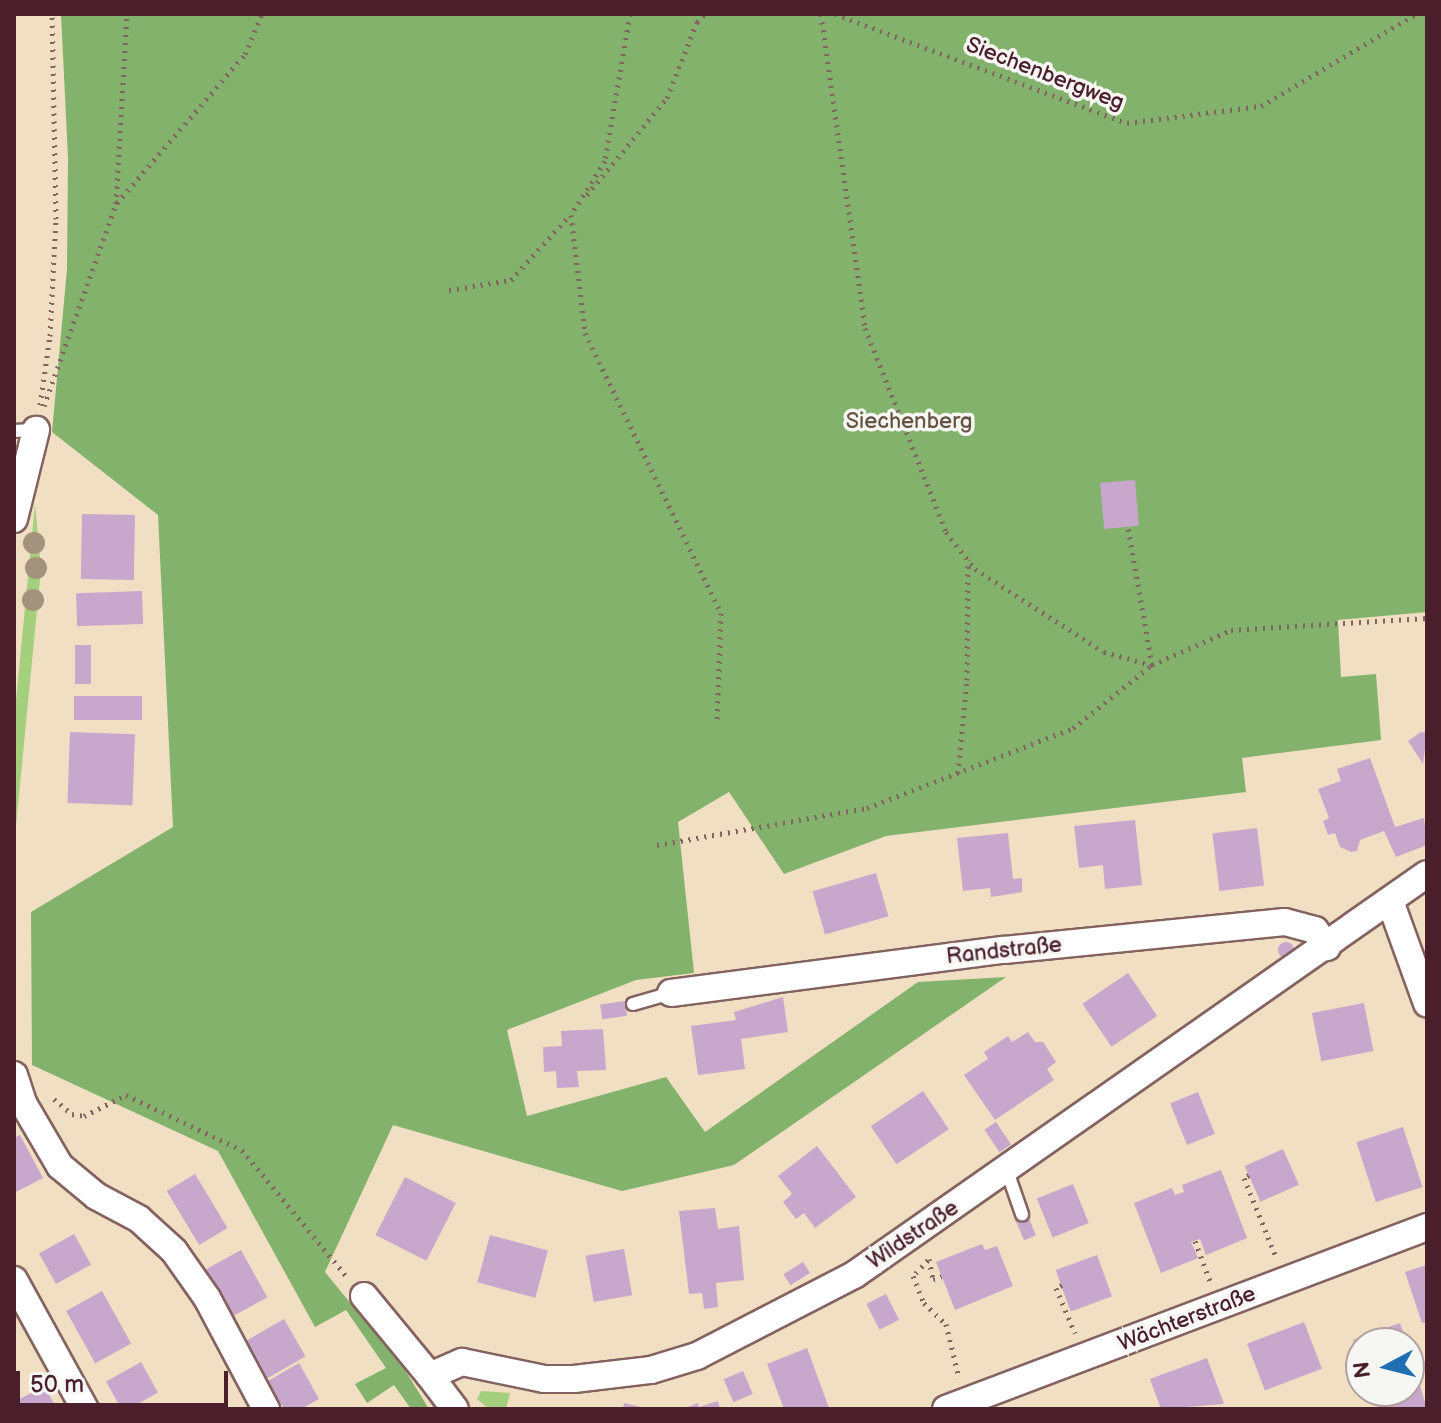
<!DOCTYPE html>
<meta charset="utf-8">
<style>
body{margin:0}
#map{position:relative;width:1441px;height:1423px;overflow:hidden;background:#f0dfc2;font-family:"Balsamiq Sans",sans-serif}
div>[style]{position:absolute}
.green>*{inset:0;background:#a4cf7c}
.forest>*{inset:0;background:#83b26c}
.building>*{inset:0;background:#c7a7cc;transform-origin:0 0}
.round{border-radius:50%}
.path>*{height:5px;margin-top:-2.5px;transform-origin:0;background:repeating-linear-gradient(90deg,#846260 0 2px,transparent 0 8px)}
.roads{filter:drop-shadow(2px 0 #846260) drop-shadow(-2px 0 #846260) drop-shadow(0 2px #846260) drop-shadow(0 -2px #846260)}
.lane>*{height:12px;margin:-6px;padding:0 6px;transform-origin:6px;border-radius:6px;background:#fff}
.street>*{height:26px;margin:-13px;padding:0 13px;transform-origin:13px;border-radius:13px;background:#fff}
.trees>*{width:22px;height:22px;margin:-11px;border-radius:50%;background:#a4937c}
span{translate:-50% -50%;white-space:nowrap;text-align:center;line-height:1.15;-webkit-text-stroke:7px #f6f6f2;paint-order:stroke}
.street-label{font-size:22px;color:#4a1f2b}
.park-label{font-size:22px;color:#655443}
.frame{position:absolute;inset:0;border:16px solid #4a1f2b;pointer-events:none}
.north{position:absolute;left:1345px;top:1327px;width:80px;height:80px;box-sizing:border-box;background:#f6f6f2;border:2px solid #b1a0a2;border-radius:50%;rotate:263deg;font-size:22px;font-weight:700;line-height:32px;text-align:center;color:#4a1f2b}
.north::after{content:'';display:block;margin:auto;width:28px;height:36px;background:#1f6fb2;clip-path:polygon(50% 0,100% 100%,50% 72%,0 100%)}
.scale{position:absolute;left:16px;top:1371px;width:212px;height:36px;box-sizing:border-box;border:4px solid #4a1f2b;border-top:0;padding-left:10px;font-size:24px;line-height:28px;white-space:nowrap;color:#4a1f2b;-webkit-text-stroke:6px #f6f6f2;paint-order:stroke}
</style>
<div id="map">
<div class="green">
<div style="clip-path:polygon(35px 504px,41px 569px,14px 846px,14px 721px)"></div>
<div style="clip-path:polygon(481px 1391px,510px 1393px,506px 1409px,489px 1409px,477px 1399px)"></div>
</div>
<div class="forest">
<div style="clip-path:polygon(61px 14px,1427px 14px,1427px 612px,1338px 620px,1341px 677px,1376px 674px,1381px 740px,1242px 758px,1246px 792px,886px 836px,784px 874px,729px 792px,678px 822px,694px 973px,636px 980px,507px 1030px,527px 1116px,666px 1077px,705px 1132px,918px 982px,1006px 977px,734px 1165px,622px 1191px,393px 1125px,325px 1272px,405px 1370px,429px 1409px,411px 1409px,394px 1385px,367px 1403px,355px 1384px,386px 1368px,346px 1310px,315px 1327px,218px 1151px,32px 1065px,31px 912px,173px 827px,158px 515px,52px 432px,67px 269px,68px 158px)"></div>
</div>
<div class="building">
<div style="left:1135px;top:480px;width:46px;height:35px;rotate:85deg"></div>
<div style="left:82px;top:514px;width:53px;height:65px;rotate:1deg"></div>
<div style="left:142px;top:591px;width:33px;height:66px;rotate:88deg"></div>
<div style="left:75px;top:645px;width:16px;height:39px"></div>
<div style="left:74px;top:696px;width:68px;height:24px"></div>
<div style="left:70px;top:732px;width:65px;height:71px;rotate:2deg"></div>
<div style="clip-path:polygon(1421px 732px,1427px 733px,1423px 764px,1408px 741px)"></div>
<div style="clip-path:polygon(1370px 758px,1395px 827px,1424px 818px,1427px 845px,1396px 857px,1384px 831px,1360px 840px,1357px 851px,1351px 852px,1340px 847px,1335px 833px,1328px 835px,1323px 821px,1329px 818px,1318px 789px,1341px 781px,1337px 769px)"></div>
<div style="clip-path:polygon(1135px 820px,1142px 885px,1105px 889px,1103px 865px,1079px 868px,1074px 826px)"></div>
<div style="left:1257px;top:828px;width:58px;height:45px;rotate:83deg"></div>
<div style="clip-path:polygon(1008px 833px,1013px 879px,1022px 878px,1022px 892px,991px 897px,990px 888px,963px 891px,957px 838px)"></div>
<div style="left:876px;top:873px;width:45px;height:66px;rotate:74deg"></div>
<div class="round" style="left:1278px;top:942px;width:16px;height:16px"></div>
<div style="left:1128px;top:973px;width:52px;height:55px;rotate:56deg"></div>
<div style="clip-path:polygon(783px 997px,788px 1032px,741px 1039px,745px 1069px,698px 1075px,691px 1026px,736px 1020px,734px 1012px)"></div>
<div style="left:625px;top:1001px;width:15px;height:25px;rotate:82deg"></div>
<div style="left:1364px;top:1003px;width:49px;height:53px;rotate:79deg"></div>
<div style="clip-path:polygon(603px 1029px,606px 1070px,577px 1071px,579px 1087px,557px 1088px,556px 1071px,544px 1072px,543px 1047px,562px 1046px,561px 1031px)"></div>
<div style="clip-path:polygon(1028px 1032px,1035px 1042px,1043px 1042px,1056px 1062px,1047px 1069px,1054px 1080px,995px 1120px,964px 1075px,988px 1059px,984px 1052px,1008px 1036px,1012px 1042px)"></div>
<div style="left:923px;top:1091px;width:46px;height:63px;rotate:56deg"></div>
<div style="left:1198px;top:1092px;width:45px;height:30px;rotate:68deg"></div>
<div style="left:996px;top:1122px;width:27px;height:14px;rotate:56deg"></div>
<div style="left:1403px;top:1127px;width:63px;height:49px;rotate:72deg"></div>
<div style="clip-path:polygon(20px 1135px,43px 1178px,14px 1193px,14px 1138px)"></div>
<div style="clip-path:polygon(817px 1146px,856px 1197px,815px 1228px,804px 1213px,796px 1219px,783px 1202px,792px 1194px,778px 1176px)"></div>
<div style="left:1283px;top:1149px;width:39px;height:42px;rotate:66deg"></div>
<div style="clip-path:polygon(1221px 1170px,1247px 1238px,1206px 1255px,1200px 1239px,1191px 1242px,1198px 1258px,1161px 1273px,1134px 1203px,1172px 1188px,1175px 1195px,1184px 1192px,1182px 1185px)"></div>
<div style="left:195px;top:1174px;width:63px;height:33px;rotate:59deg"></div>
<div style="left:405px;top:1177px;width:57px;height:65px;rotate:27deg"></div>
<div style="left:1073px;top:1184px;width:42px;height:39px;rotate:68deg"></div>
<div style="clip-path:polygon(715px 1208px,718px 1229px,739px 1226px,744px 1280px,716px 1283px,718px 1307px,704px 1309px,702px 1293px,689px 1294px,679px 1211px)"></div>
<div style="left:1027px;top:1214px;width:23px;height:13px;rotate:67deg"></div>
<div style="left:74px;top:1234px;width:35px;height:40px;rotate:61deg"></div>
<div style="left:490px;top:1235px;width:60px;height:49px;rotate:15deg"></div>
<div style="clip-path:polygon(982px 1244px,985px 1250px,997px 1246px,1013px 1286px,955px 1310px,936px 1262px)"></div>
<div style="left:624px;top:1249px;width:47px;height:39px;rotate:80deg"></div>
<div style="left:241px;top:1250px;width:54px;height:43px;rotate:61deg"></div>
<div style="left:1097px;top:1255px;width:44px;height:44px;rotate:70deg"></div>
<div style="left:803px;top:1262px;width:13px;height:23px;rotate:58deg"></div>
<div style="clip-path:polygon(1427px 1265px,1427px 1322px,1422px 1323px,1405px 1272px)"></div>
<div style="left:102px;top:1291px;width:60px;height:41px;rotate:61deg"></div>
<div style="left:886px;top:1294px;width:29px;height:22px;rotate:63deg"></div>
<div style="left:284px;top:1319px;width:43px;height:46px;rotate:60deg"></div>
<div style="left:1304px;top:1322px;width:50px;height:61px;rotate:69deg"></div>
<div style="clip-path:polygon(1400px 1323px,1407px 1343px,1361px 1343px,1361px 1360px,1353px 1340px)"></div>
<div style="clip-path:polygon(807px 1348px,829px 1408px,784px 1409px,767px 1364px)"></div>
<div style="clip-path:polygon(1409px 1348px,1427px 1409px,1379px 1409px,1372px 1391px,1409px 1391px)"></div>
<div style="clip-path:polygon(1207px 1358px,1224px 1404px,1161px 1409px,1150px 1379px)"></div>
<div style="left:141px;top:1362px;width:35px;height:40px;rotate:61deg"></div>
<div style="clip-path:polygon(299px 1363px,319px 1399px,301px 1409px,284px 1409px,268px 1381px)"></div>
<div style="left:743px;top:1371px;width:25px;height:21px;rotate:67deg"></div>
<div style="clip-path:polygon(44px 1386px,57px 1409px,14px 1409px,14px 1402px)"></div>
<div style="clip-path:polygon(718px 1401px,720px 1409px,683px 1409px,698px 1403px,699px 1407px)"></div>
<div style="clip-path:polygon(624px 1403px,646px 1408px,646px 1409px,623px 1409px)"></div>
</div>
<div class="path">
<div style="left:630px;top:14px;width:149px;rotate:99.7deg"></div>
<div style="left:605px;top:161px;width:64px;rotate:122.2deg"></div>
<div style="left:571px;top:215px;width:119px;rotate:83.2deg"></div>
<div style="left:585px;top:333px;width:311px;rotate:64.1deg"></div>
<div style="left:721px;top:613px;width:110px;rotate:92.1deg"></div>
<div style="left:821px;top:14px;width:317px;rotate:82deg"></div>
<div style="left:865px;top:328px;width:219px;rotate:68.3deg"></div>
<div style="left:946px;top:532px;width:47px;rotate:51.9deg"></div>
<div style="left:975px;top:569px;width:153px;rotate:32.8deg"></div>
<div style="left:1104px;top:652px;width:50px;rotate:15.2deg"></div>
<div style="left:1152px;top:665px;width:86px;rotate:-23.9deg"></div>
<div style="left:1231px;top:630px;width:196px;rotate:-3.5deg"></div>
<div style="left:835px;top:14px;width:312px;rotate:20.5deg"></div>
<div style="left:1127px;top:123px;width:135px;rotate:-7.2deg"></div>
<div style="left:1261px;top:106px;width:180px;rotate:-30.7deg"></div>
<div style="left:587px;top:195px;width:126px;rotate:-50.5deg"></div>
<div style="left:667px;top:98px;width:82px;rotate:-68.5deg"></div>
<div style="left:697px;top:22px;width:11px;rotate:-45deg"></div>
<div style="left:117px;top:203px;width:196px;rotate:-49.3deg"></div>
<div style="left:245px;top:54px;width:43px;rotate:-67deg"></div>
<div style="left:449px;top:290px;width:63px;rotate:-9.2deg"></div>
<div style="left:511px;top:280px;width:88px;rotate:-47.8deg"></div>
<div style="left:40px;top:405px;width:70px;rotate:-81.8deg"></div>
<div style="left:50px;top:336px;width:117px;rotate:-87.1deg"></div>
<div style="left:56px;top:219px;width:205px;rotate:-91.1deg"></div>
<div style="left:44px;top:406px;width:214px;rotate:-70.4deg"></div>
<div style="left:116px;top:204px;width:190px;rotate:-86.7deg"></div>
<div style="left:958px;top:773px;width:93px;rotate:-84.5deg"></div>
<div style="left:967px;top:680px;width:120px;rotate:-89.5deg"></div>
<div style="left:657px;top:845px;width:213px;rotate:-10deg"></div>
<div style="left:867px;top:808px;width:221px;rotate:-21.2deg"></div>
<div style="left:1073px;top:728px;width:101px;rotate:-38.6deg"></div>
<div style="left:1152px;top:665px;width:140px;rotate:-99.9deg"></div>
<div style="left:54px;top:1099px;width:23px;rotate:40deg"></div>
<div style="left:72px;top:1114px;width:12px;rotate:9deg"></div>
<div style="left:84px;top:1116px;width:47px;rotate:-26.6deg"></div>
<div style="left:126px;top:1095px;width:128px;rotate:25.4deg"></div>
<div style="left:242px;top:1150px;width:166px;rotate:50.4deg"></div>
<div style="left:1249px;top:1175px;width:6px;rotate:149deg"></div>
<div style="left:1244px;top:1178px;width:85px;rotate:67.9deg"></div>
<div style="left:1195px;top:1241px;width:43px;rotate:69.4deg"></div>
<div style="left:929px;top:1259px;width:20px;rotate:79deg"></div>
<div style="left:933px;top:1279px;width:9px;rotate:-18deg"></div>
<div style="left:928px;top:1260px;width:22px;rotate:133deg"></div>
<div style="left:913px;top:1276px;width:29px;rotate:68deg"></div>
<div style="left:924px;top:1303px;width:30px;rotate:44deg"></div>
<div style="left:946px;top:1324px;width:56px;rotate:76.5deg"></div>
<div style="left:1062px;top:1285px;width:7px;rotate:153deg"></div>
<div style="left:1056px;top:1288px;width:49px;rotate:67.1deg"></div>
</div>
<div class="roads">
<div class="lane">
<div style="left:14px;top:431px;width:22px;rotate:-3deg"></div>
<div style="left:633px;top:1004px;width:40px;rotate:-16deg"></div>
<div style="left:1007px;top:1171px;width:46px;rotate:70.8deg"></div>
</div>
<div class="street">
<div style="left:14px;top:519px;width:92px;rotate:-76.1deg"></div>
<div style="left:1390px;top:901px;width:109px;rotate:70.1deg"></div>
<div style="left:671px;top:993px;width:336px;rotate:-7.4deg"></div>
<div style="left:1004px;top:950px;width:282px;rotate:-5.7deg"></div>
<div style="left:1285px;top:922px;width:31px;rotate:15deg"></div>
<div style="left:1315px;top:930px;width:21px;rotate:55deg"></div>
<div style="left:14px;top:1075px;width:29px;rotate:72deg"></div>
<div style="left:23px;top:1103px;width:73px;rotate:59.6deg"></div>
<div style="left:60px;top:1166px;width:47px;rotate:39.8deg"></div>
<div style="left:96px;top:1196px;width:49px;rotate:28.1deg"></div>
<div style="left:139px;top:1219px;width:47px;rotate:42.4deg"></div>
<div style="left:174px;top:1251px;width:57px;rotate:54.9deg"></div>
<div style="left:207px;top:1298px;width:126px;rotate:62deg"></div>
<div style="left:14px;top:1280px;width:147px;rotate:61.2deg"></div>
<div style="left:364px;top:1296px;width:104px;rotate:50.5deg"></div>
<div style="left:430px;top:1376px;width:35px;rotate:-24deg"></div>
<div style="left:462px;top:1362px;width:84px;rotate:11.7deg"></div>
<div style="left:544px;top:1379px;width:30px"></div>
<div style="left:574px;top:1379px;width:78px;rotate:-6.7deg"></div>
<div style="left:651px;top:1370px;width:48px;rotate:-16.9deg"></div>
<div style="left:697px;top:1356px;width:177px;rotate:-27.3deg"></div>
<div style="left:854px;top:1275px;width:699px;rotate:-34.99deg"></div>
<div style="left:430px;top:1376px;width:41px;rotate:52.9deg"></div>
<div style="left:946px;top:1409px;width:514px;rotate:-20.73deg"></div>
</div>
</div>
<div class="trees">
<div style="left:34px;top:543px"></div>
<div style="left:36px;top:568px"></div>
<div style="left:33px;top:600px"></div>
</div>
<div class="street-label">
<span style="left:1045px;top:74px;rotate:21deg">Siechenbergweg</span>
<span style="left:1004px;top:951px;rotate:-6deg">Randstraße</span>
<span style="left:913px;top:1235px;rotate:-34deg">Wildstraße</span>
<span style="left:1187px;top:1319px;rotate:-21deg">Wächterstraße</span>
</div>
<div class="park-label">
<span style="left:909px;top:422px">Siechenberg</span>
</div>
<div class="frame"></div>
<div class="north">N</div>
<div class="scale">50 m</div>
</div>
